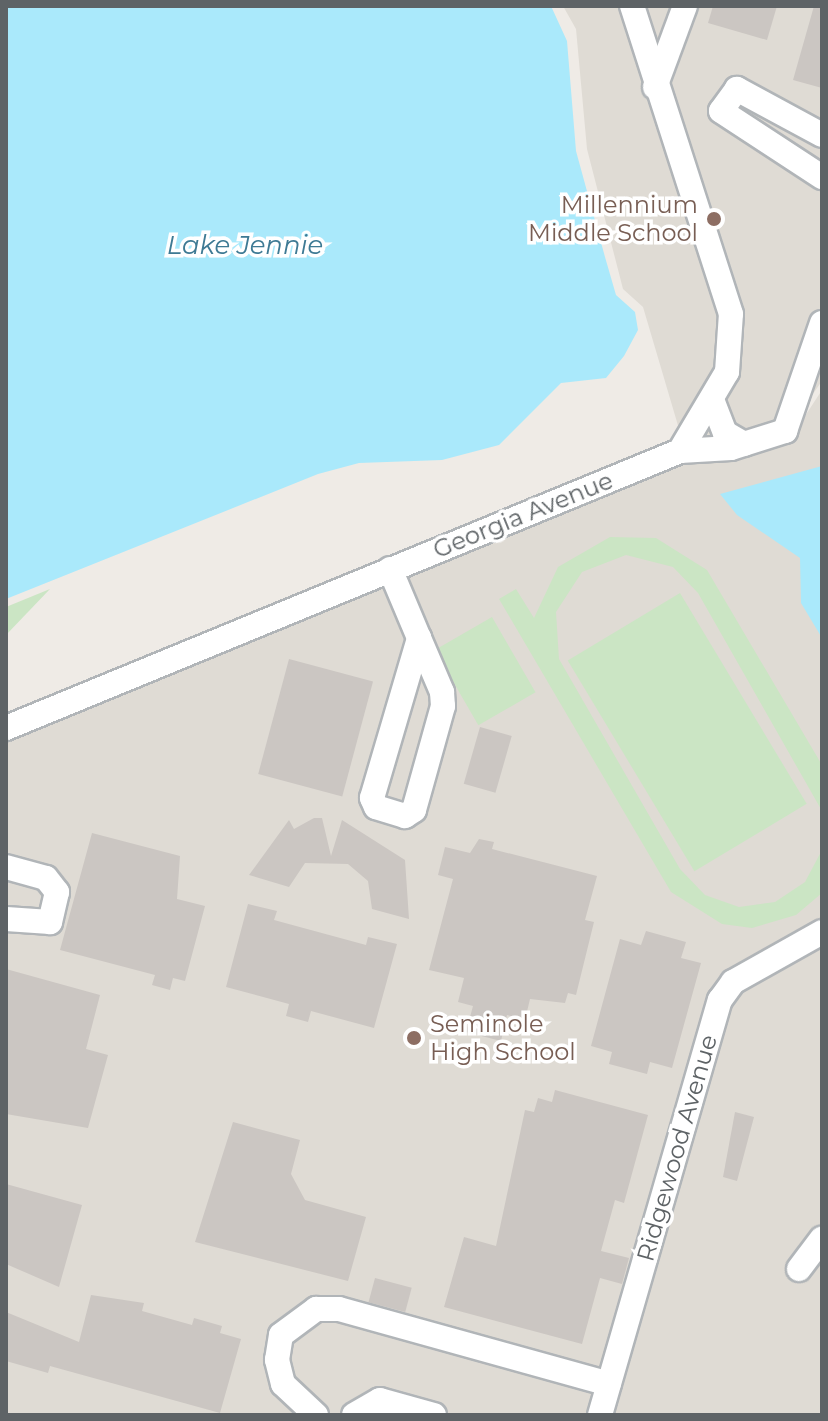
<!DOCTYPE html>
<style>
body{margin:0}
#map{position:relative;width:828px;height:1421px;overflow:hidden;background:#efebe6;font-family:Montserrat,sans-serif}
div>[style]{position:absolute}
.education>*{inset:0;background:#dfdbd4}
.green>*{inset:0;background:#cbe5c4;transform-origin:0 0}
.water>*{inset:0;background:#aae9fb}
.building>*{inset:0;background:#cbc6c2;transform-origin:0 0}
.roads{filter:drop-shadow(2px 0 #b1b5b8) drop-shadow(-2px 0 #b1b5b8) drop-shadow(0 2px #b1b5b8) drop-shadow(0 -2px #b1b5b8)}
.minor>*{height:24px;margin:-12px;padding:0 12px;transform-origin:12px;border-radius:12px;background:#fff}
.dots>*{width:22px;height:22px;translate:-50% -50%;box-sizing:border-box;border:4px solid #fff;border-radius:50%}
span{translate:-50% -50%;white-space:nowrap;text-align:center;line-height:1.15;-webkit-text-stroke:7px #fff;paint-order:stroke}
.education-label{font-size:24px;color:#785e54}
.right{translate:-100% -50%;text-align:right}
.left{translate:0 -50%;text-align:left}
.street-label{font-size:24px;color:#5e6366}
.water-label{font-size:26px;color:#3e7a94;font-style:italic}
.frame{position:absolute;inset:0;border:8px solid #5e6366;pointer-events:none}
</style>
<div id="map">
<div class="education">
<div style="clip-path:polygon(563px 6px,822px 6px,822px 381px,782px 438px,687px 456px,643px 307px,623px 289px,587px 149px,576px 29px)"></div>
<div style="clip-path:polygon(822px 390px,822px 1415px,6px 1415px,6px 740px,674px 465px,729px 460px,788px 442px)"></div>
</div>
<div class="green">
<div style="clip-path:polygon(610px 537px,656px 538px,707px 570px,822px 765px,822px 811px,698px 593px,673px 567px,626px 555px,582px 572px,556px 612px,559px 659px,680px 869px,705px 895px,739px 907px,775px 902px,805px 882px,822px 850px,822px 893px,796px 915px,752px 928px,722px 924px,671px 892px,499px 599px,516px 589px,534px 618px,558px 567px)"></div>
<div style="clip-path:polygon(50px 589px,6px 635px,6px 607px)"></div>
<div style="left:680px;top:593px;width:246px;height:131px;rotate:59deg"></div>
<div style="left:492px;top:617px;width:87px;height:66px;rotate:60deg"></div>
</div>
<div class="water">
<div style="clip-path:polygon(6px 6px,551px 6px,567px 41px,576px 151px,605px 257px,616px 295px,635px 312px,638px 330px,624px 356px,606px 378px,561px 383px,499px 445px,442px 460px,359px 463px,318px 474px,6px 599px)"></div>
<div style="clip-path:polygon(822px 466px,822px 638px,801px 603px,800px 558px,737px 515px,720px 494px)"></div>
</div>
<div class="building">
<div style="clip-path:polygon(713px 6px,777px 6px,767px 40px,708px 23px)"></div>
<div style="clip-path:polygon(814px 6px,822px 6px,822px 88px,793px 80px)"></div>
<div style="left:289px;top:659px;width:87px;height:119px;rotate:15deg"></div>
<div style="left:480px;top:727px;width:33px;height:59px;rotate:16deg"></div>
<div style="clip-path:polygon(314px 818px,322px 818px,331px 856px,342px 820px,405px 860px,409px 919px,372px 909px,368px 881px,348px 864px,305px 863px,289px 887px,249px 875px,289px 820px,294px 829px)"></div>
<div style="clip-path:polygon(92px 833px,180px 856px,177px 899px,205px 906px,185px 981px,173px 978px,170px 990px,152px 985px,155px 975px,60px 950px)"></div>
<div style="clip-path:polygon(479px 839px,494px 842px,492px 849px,597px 876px,585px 920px,594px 922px,576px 995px,568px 993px,565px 1003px,530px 999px,525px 1020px,507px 1015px,501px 1041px,466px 1032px,473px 1006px,458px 1002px,464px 978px,429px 970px,453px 879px,438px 875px,445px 847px,470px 853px)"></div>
<div style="clip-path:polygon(248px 904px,277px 911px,274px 920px,366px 945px,368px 937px,397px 944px,374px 1028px,311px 1011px,308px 1022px,286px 1016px,289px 1004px,226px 987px)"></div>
<div style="clip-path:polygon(646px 931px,686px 942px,681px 958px,701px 963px,672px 1068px,650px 1062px,647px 1074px,609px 1064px,612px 1052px,591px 1046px,620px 939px,641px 945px)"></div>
<div style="clip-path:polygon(6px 969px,100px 995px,86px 1049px,108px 1055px,88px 1128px,6px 1114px)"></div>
<div style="clip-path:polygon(555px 1090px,648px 1115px,624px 1203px,615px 1200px,601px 1251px,629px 1258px,622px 1284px,600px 1278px,582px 1344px,444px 1307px,464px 1237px,496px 1246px,525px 1110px,534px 1112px,538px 1098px,552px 1102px)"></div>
<div style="clip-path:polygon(735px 1112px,754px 1117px,737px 1181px,723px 1177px)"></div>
<div style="clip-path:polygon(233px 1122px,300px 1140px,291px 1174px,305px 1200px,366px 1217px,348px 1281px,195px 1242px)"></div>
<div style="clip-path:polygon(6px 1184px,82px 1205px,59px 1287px,6px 1264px)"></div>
<div style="left:375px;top:1278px;width:38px;height:25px;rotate:15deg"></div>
<div style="clip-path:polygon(91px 1295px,144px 1303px,142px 1311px,192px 1325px,194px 1318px,222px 1326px,220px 1333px,241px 1339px,220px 1413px,50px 1366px,48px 1373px,6px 1361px,6px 1312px,79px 1342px)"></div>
</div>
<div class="roads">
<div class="minor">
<div style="left:655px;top:87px;width:86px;rotate:-69.7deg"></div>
<div style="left:822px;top:135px;width:97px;rotate:-151.6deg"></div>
<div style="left:737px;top:89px;width:27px;rotate:126deg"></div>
<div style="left:721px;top:111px;width:121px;rotate:33.2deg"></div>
<div style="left:713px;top:402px;width:33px;rotate:69deg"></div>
<div style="left:725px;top:433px;width:22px;rotate:30deg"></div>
<div style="left:680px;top:451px;width:51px;rotate:-3.4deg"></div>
<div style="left:731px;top:448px;width:57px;rotate:-17.5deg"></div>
<div style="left:785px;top:431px;width:114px;rotate:-71.1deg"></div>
<div style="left:390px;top:569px;width:75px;rotate:67.2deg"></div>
<div style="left:419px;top:638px;width:59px;rotate:66.9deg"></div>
<div style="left:442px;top:692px;width:14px;rotate:86deg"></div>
<div style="left:443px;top:706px;width:108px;rotate:105.6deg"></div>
<div style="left:414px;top:810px;width:11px;rotate:146deg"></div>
<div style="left:405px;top:816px;width:30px;rotate:-163deg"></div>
<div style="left:376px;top:807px;width:10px;rotate:-114deg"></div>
<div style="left:372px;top:798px;width:167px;rotate:-73.6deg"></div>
<div style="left:6px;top:728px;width:729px;rotate:-22.34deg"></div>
<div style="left:680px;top:451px;width:92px;rotate:-59.3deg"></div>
<div style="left:727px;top:372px;width:58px;rotate:-86.1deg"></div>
<div style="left:731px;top:314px;width:324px;rotate:-107.8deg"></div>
<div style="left:6px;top:867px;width:41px;rotate:15.4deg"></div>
<div style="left:46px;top:878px;width:18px;rotate:52deg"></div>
<div style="left:57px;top:892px;width:31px;rotate:103deg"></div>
<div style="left:50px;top:922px;width:44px;rotate:-176.1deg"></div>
<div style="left:799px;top:1269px;width:38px;rotate:-53deg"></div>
<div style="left:316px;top:1415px;width:45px;rotate:-136.8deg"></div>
<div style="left:283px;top:1384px;width:25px;rotate:-104deg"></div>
<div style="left:277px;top:1360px;width:25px;rotate:-81deg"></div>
<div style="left:281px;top:1335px;width:44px;rotate:-36.6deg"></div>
<div style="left:316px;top:1309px;width:23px"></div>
<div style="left:339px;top:1309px;width:280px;rotate:15.5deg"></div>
<div style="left:354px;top:1415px;width:30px;rotate:-30deg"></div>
<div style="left:380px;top:1400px;width:56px;rotate:15.5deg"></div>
<div style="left:600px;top:1415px;width:432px;rotate:-73.9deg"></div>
<div style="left:720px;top:1000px;width:22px;rotate:-54deg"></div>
<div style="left:733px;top:982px;width:102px;rotate:-29.3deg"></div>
</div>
</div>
<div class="dots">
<div style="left:714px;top:219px;background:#8d6e63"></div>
<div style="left:414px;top:1038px;background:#8d6e63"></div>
</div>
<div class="education-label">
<span class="right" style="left:698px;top:219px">Millennium<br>Middle School</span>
<span class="left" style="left:430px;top:1038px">Seminole<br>High School</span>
</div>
<div class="street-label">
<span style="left:523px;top:515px;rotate:-22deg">Georgia Avenue</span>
<span style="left:677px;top:1148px;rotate:-74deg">Ridgewood Avenue</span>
</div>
<div class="water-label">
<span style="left:245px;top:246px">Lake Jennie</span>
</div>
<div class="frame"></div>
</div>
